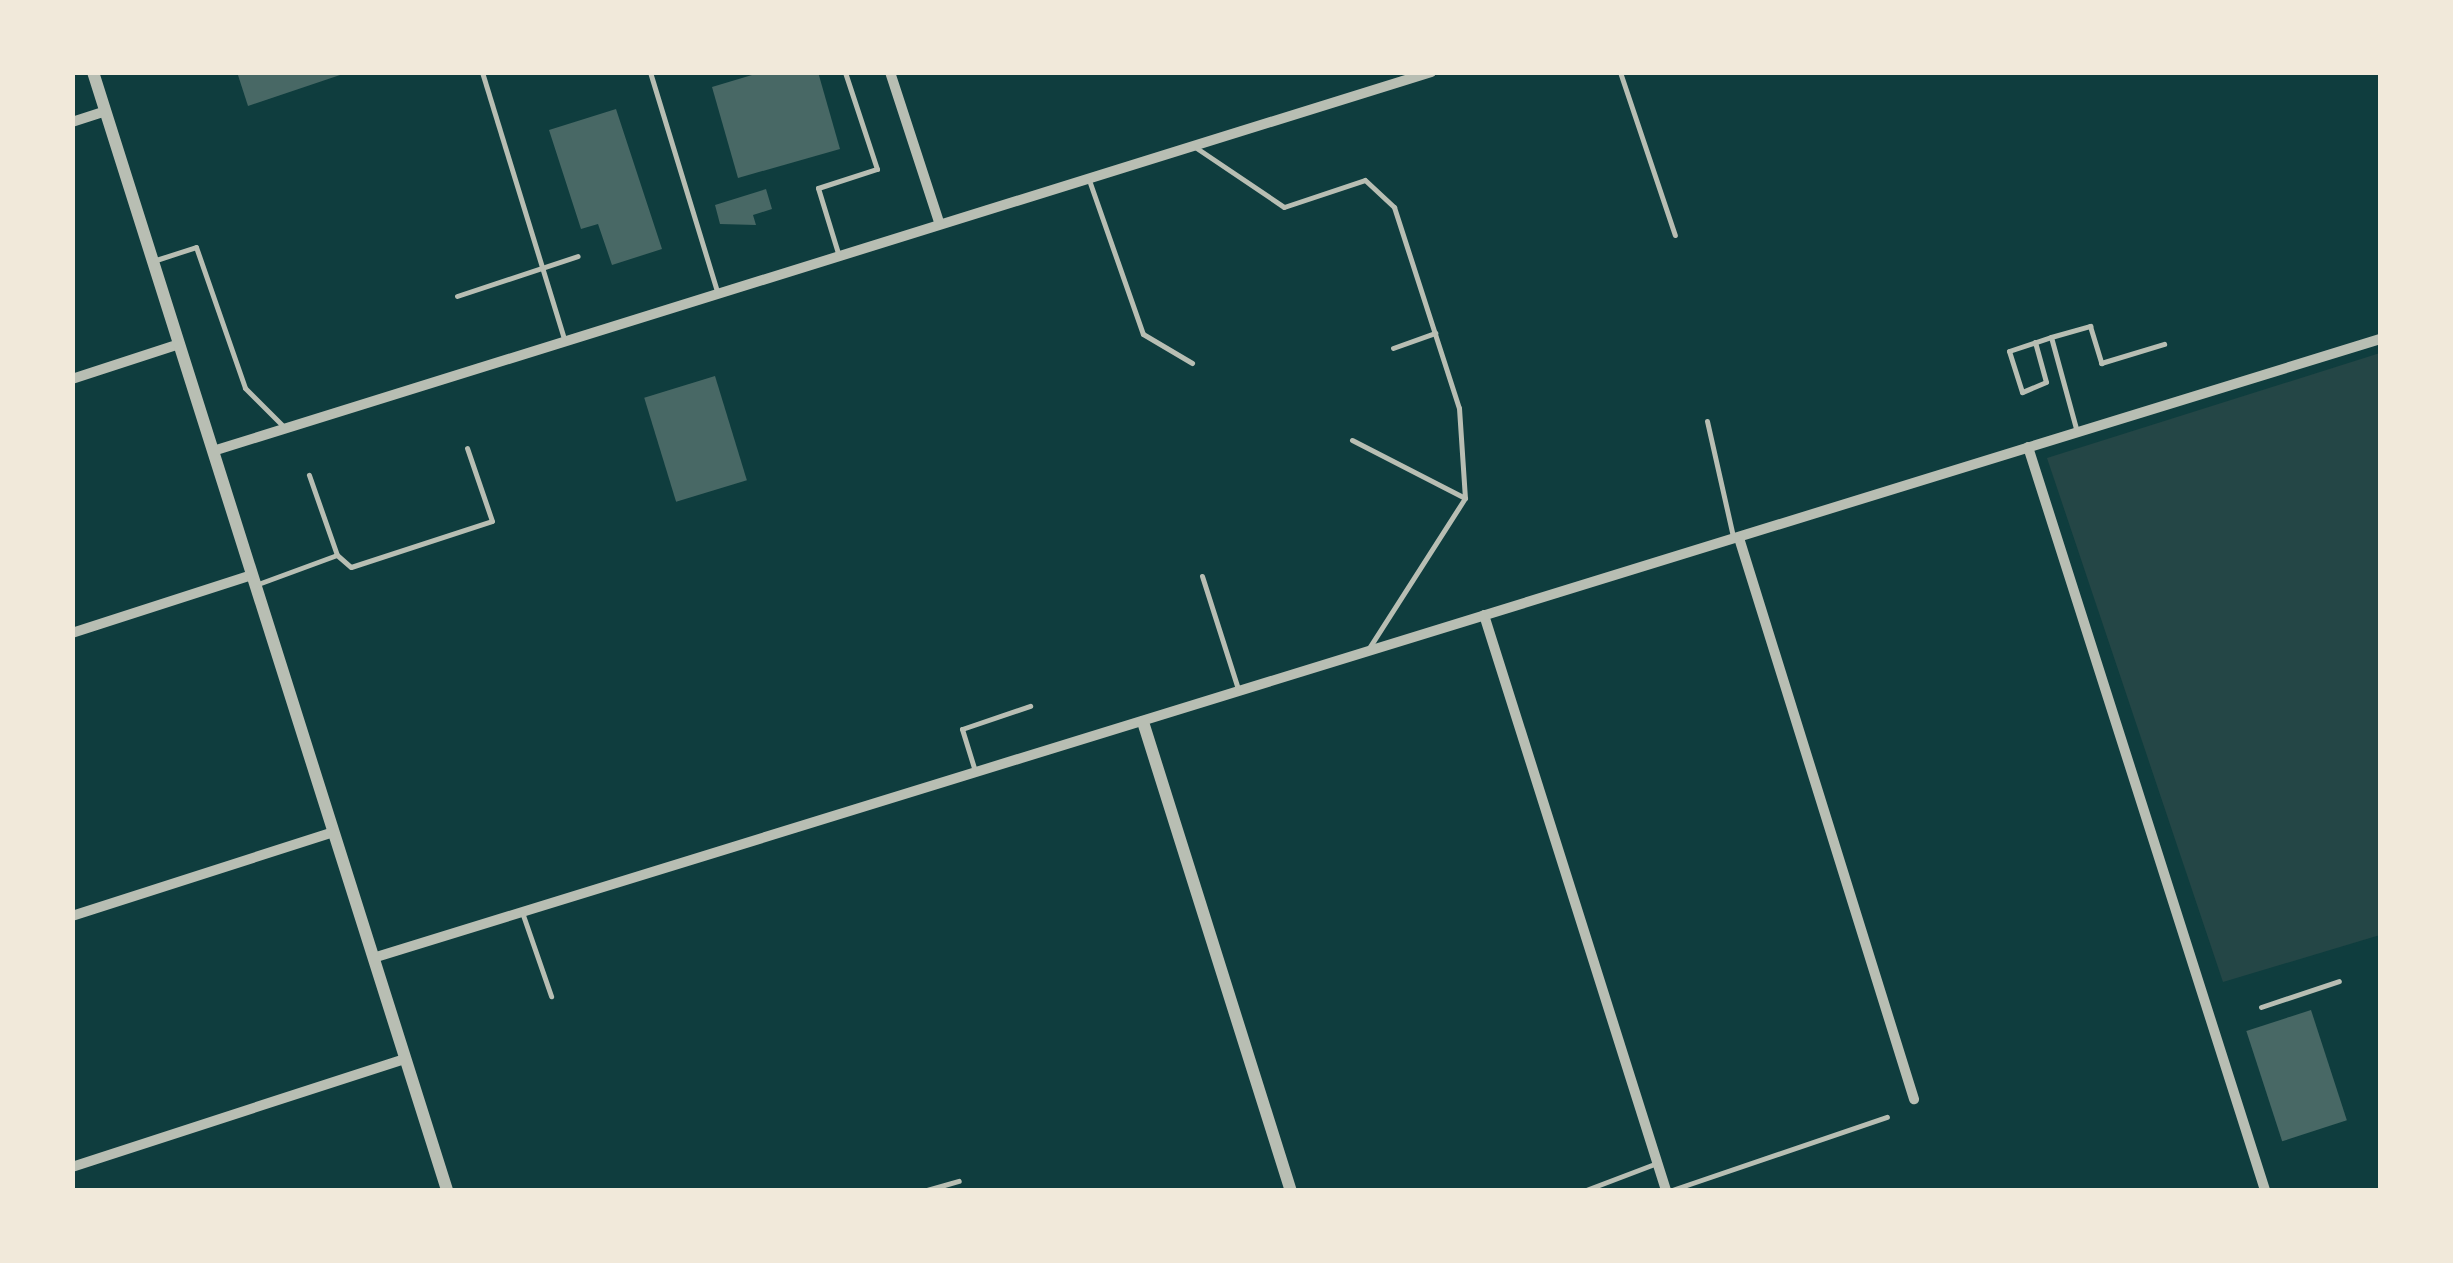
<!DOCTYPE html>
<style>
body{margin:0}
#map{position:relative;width:2453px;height:1263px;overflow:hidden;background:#0f3d3e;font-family:"Nunito Sans",sans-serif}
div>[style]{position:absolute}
.green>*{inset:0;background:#244646}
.building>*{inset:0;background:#486865;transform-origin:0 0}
.service>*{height:5px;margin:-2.5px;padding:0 2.5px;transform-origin:2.5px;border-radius:2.5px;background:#b8beb3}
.minor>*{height:10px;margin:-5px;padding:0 5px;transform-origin:5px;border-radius:5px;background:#b8beb3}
.tertiary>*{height:12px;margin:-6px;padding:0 6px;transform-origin:6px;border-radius:6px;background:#b8beb3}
span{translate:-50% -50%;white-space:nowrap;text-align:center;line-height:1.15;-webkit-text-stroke:10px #f1e9da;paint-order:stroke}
.frame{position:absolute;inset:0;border:75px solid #f1e9da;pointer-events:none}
</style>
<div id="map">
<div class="green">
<div style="clip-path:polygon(2380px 353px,2380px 935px,2223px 982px,2047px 458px)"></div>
</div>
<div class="building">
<div style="clip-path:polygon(237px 72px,346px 72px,346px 73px,248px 106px)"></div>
<div style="clip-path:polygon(762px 72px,818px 72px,840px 149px,738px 178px,712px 87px)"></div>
<div style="clip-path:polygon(616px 109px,662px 249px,612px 265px,598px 224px,581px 229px,549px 130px)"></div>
<div style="clip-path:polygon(766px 189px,772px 209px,753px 215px,756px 225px,720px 224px,715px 205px)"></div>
<div style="left:715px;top:376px;width:109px;height:74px;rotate:73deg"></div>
<div style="left:2311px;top:1010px;width:116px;height:68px;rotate:72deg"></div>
</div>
<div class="service">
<div style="left:482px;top:72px;width:279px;rotate:72.9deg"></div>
<div style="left:650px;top:72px;width:229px;rotate:73deg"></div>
<div style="left:1620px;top:72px;width:172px;rotate:71.4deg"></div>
<div style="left:1195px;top:147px;width:107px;rotate:34deg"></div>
<div style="left:1284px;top:207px;width:85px;rotate:-18.4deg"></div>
<div style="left:1365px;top:180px;width:40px;rotate:43deg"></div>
<div style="left:1394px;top:207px;width:211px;rotate:72.1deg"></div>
<div style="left:1459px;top:408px;width:90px;rotate:86.2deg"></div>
<div style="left:1465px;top:498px;width:178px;rotate:122.6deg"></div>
<div style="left:1089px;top:180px;width:163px;rotate:70.7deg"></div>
<div style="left:1143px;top:334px;width:57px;rotate:30.6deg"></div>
<div style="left:838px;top:253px;width:68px;rotate:-107.1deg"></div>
<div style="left:818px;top:188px;width:62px;rotate:-17.9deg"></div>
<div style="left:877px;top:169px;width:102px;rotate:-108.3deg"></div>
<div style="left:156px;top:260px;width:42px;rotate:-18deg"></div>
<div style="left:196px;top:247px;width:149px;rotate:70.8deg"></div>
<div style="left:245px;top:388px;width:57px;rotate:45deg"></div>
<div style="left:457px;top:296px;width:127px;rotate:-18.3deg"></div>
<div style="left:2035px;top:342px;width:41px;rotate:74.6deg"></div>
<div style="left:2046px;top:382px;width:26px;rotate:157deg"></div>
<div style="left:2022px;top:392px;width:43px;rotate:-107.6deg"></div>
<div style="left:2009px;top:351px;width:44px;rotate:-18.4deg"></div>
<div style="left:1393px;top:348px;width:45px;rotate:-19.7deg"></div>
<div style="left:1707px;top:421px;width:118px;rotate:77.3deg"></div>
<div style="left:2077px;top:432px;width:98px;rotate:-105.3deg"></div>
<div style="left:2051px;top:337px;width:41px;rotate:-15.8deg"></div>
<div style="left:2090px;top:326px;width:39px;rotate:73deg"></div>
<div style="left:2101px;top:363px;width:66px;rotate:-16.8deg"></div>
<div style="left:1352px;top:440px;width:127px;rotate:27.2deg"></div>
<div style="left:337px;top:555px;width:18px;rotate:41deg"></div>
<div style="left:351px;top:567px;width:148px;rotate:-18.1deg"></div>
<div style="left:492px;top:521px;width:77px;rotate:-108.9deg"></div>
<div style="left:1202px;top:576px;width:119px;rotate:72.3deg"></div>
<div style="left:258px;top:584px;width:84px;rotate:-20.2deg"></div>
<div style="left:337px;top:555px;width:85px;rotate:-109.3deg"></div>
<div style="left:975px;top:771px;width:44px;rotate:-107.2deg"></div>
<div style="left:962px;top:729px;width:72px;rotate:-18.7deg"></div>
<div style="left:523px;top:915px;width:86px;rotate:70.9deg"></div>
<div style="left:2261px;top:1007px;width:82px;rotate:-18.4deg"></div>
<div style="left:927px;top:1190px;width:33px;rotate:-16deg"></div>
<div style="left:1586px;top:1190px;width:76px;rotate:-20.8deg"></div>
<div style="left:1672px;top:1190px;width:227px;rotate:-18.8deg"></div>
</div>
<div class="minor">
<div style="left:890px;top:72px;width:158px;rotate:71.9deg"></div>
<div style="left:72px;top:122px;width:35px;rotate:-18deg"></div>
<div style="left:72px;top:379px;width:113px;rotate:-18.1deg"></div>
<div style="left:2028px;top:447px;width:780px;rotate:72.31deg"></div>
<div style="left:213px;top:451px;width:1276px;rotate:-17.28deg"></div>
<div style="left:1739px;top:538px;width:588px;rotate:72.68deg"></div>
<div style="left:1484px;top:615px;width:603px;rotate:72.44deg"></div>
<div style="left:72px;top:633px;width:189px;rotate:-17.9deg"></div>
<div style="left:72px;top:916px;width:274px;rotate:-17.8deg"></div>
<div style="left:373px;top:958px;width:2100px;rotate:-17.14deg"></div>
<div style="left:72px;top:1167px;width:349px;rotate:-18deg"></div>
</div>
<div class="tertiary">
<div style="left:93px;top:72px;width:1173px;rotate:72.43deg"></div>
<div style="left:1143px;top:722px;width:491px;rotate:72.5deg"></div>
</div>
<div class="frame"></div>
</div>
